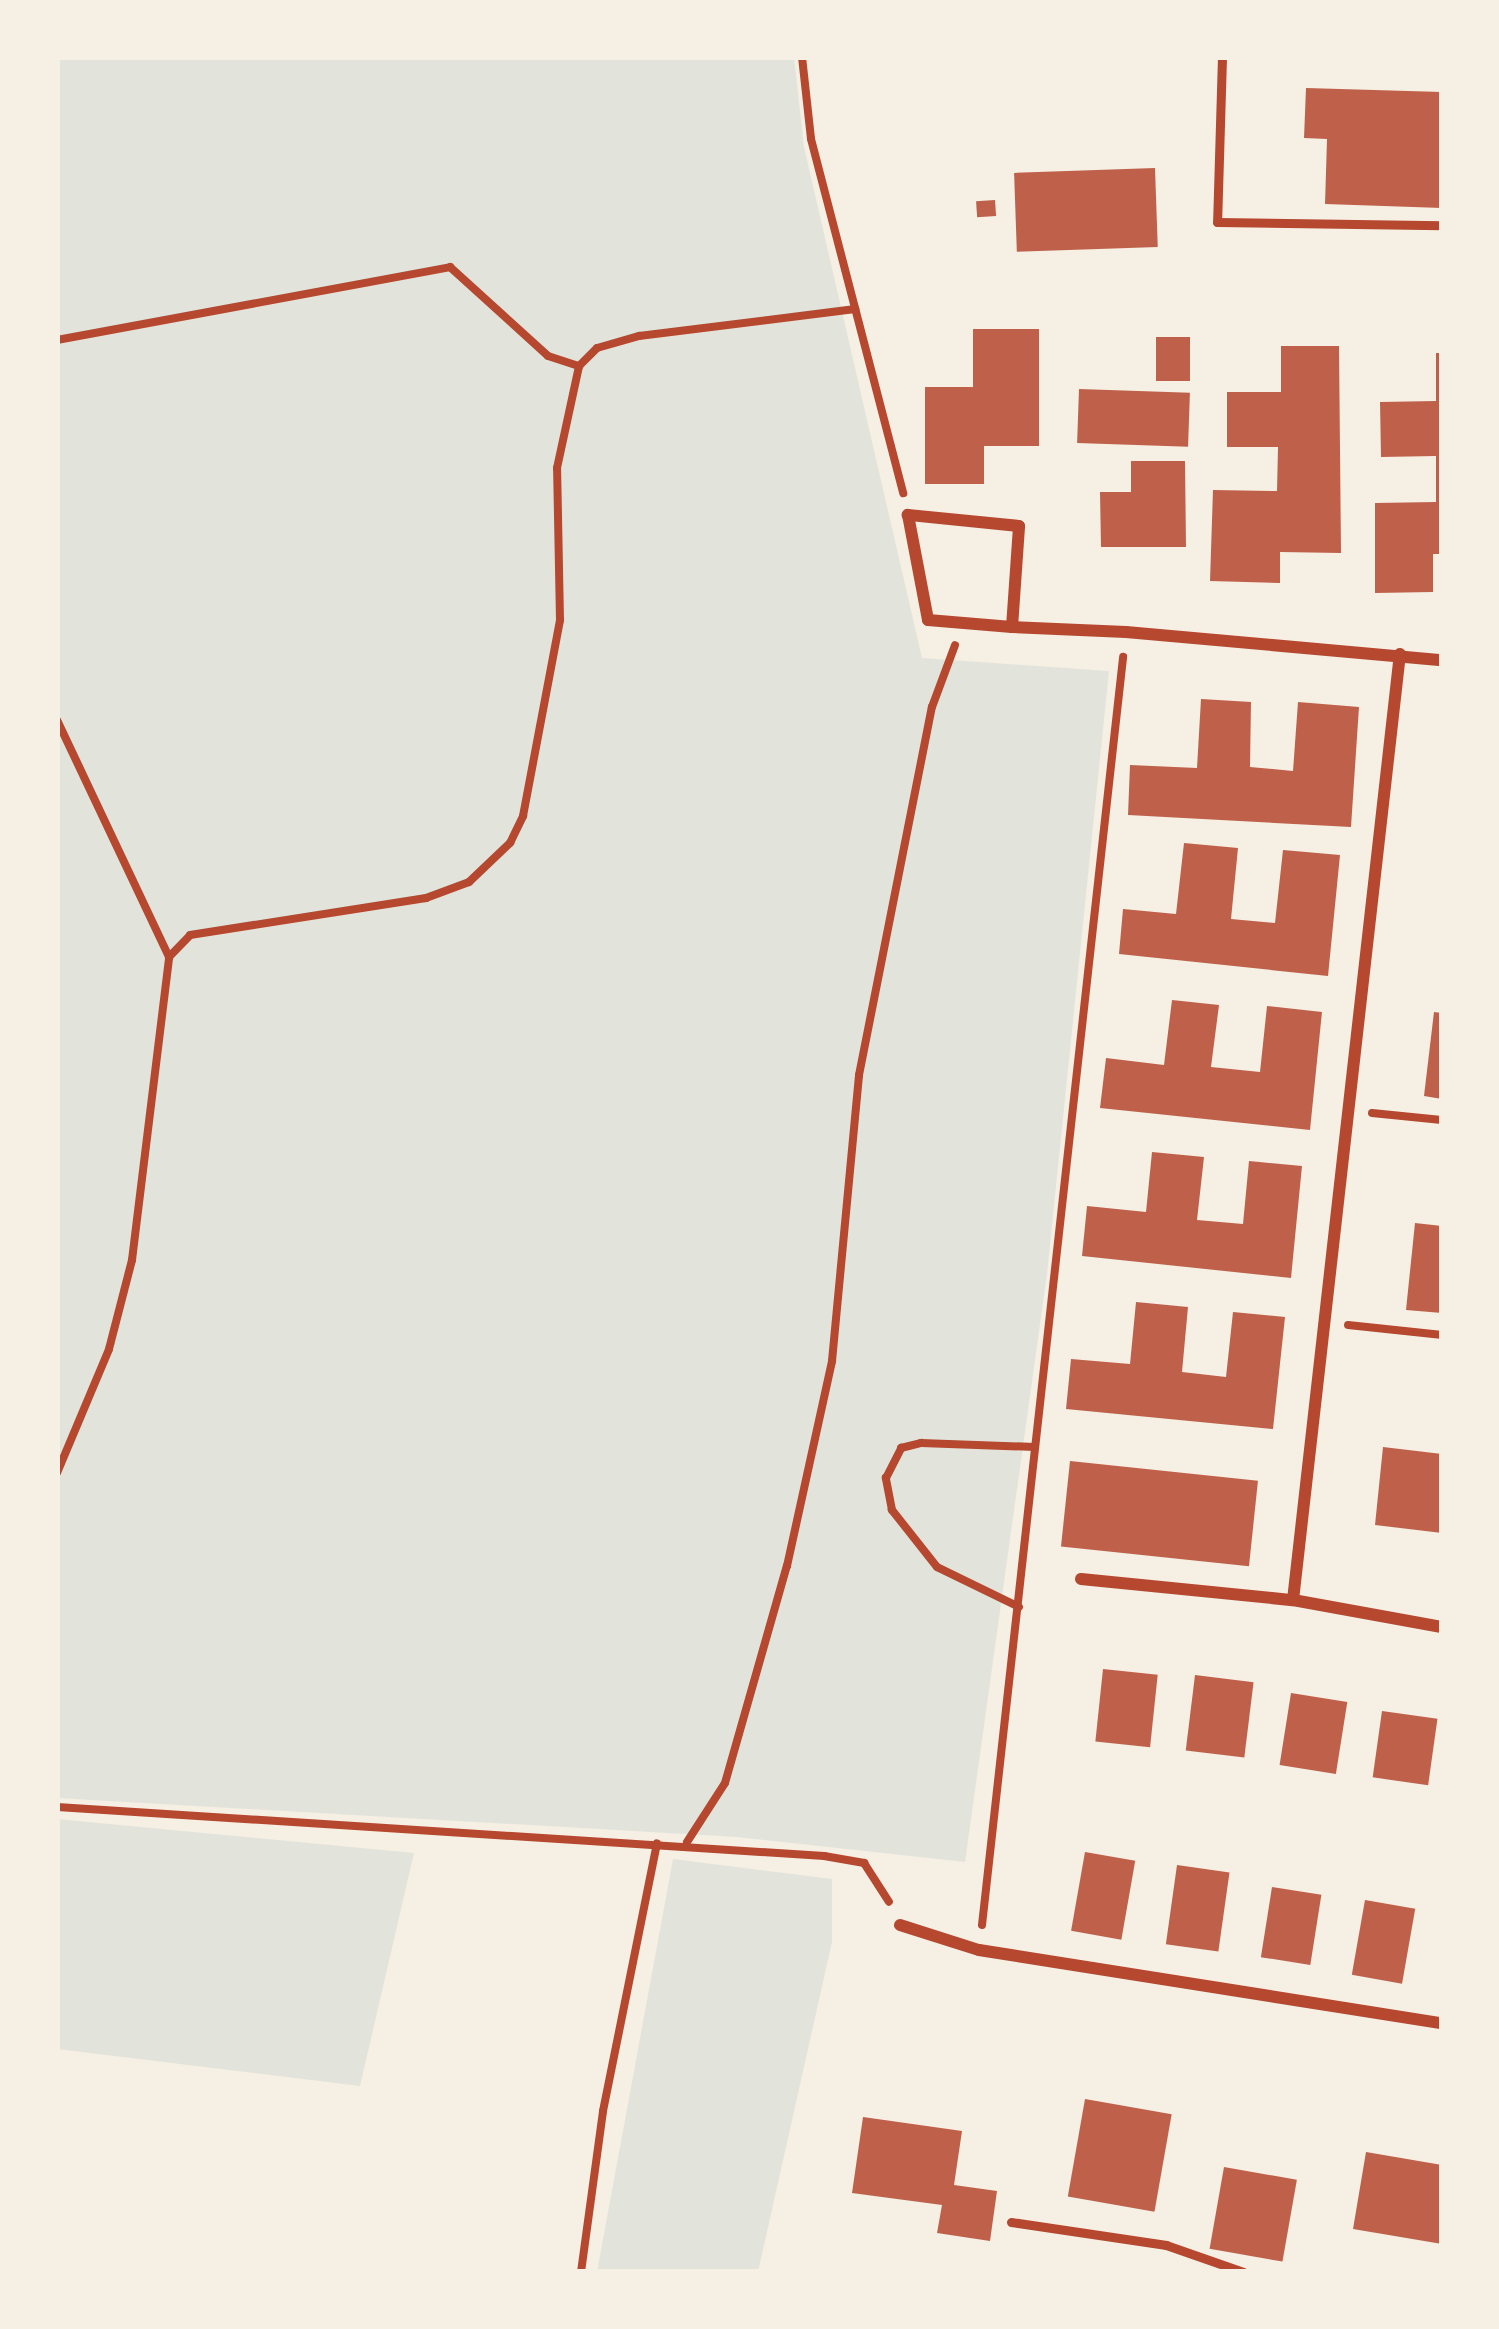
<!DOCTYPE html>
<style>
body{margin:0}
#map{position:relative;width:1499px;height:2329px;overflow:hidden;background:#f6efe4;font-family:"Asap Condensed",sans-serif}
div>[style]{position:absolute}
.green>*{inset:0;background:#e2e4dc}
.building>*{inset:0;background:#bf614a;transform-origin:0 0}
.path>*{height:8px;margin:-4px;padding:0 4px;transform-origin:4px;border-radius:4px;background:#b5482f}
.service>*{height:9px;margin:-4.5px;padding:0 4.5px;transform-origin:4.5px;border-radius:4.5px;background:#b5482f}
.minor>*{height:12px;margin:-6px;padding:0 6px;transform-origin:6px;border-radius:6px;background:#b5482f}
span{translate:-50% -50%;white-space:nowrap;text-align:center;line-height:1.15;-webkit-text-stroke:9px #f6efe4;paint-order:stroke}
.frame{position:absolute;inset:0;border:60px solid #f6efe4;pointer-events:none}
</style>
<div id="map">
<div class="green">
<div style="clip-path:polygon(57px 57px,794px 57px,804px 147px,922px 658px,1109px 671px,1047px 1274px,965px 1862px,737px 1837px,57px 1798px)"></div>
<div style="clip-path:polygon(57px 1819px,414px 1853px,360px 2086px,57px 2049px)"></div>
<div style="clip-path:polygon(673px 1859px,832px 1879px,832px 1942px,758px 2272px,597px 2272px)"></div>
</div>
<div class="building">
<div style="clip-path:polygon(1306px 88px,1442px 92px,1442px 208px,1325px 204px,1327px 139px,1304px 138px)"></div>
<div style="left:1155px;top:168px;width:79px;height:141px;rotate:88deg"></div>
<div style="left:995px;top:200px;width:16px;height:19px;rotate:86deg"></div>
<div style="clip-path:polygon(973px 329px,1039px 329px,1039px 446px,984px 446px,984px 484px,925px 484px,925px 387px,973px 387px)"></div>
<div style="left:1156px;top:337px;width:34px;height:44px"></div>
<div style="clip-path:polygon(1281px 346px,1339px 346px,1341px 553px,1280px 552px,1280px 583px,1210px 581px,1213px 490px,1277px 491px,1278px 447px,1227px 447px,1227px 392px,1281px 392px)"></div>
<div style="clip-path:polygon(1436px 353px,1442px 353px,1442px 554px,1433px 554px,1433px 592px,1375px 593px,1375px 503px,1436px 502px,1436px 456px,1381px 457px,1380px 402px,1436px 401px)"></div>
<div style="left:1079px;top:389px;width:111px;height:54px;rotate:2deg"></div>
<div style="clip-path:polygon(1131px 461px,1185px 461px,1186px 547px,1101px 547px,1100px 492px,1131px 492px)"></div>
<div style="clip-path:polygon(1201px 699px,1251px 702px,1250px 767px,1293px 771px,1298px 702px,1359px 707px,1351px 827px,1128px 815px,1130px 765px,1197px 768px)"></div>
<div style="clip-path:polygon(1184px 843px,1238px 848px,1231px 919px,1275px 923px,1283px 850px,1340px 855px,1328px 976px,1119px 954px,1123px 909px,1176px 914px)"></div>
<div style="clip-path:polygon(1172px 1000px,1219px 1005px,1211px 1067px,1260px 1072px,1267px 1006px,1322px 1012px,1310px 1130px,1100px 1108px,1106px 1058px,1164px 1065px)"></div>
<div style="clip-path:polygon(1434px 1012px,1442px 1013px,1442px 1099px,1424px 1096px)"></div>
<div style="clip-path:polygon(1152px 1152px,1204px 1157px,1197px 1220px,1243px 1224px,1249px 1161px,1302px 1166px,1291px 1278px,1082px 1256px,1087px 1206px,1146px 1212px)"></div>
<div style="clip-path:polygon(1415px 1223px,1442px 1226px,1442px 1313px,1406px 1310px)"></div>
<div style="clip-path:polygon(1136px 1302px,1188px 1307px,1182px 1372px,1226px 1377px,1233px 1312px,1285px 1317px,1273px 1429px,1066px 1409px,1071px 1359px,1130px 1364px)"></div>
<div style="clip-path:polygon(1383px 1447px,1442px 1454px,1442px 1533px,1375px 1525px)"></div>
<div style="left:1070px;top:1461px;width:189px;height:86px;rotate:6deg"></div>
<div style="left:1103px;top:1669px;width:55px;height:73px;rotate:6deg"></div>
<div style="left:1195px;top:1675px;width:59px;height:76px;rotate:7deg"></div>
<div style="left:1291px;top:1693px;width:57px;height:73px;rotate:9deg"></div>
<div style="left:1382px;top:1711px;width:56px;height:67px;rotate:8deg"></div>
<div style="left:1085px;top:1852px;width:51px;height:80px;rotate:10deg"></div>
<div style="left:1177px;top:1865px;width:53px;height:80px;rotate:8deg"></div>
<div style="left:1272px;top:1887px;width:50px;height:71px;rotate:9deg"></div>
<div style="left:1365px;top:1900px;width:51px;height:76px;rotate:10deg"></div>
<div style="left:1085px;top:2099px;width:88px;height:99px;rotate:10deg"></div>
<div style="clip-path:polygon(863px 2117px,962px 2131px,954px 2185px,997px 2191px,990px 2241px,937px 2233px,942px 2205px,852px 2193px)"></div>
<div style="clip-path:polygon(1366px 2152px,1442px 2165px,1442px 2244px,1353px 2229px)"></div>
<div style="left:1224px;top:2167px;width:74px;height:83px;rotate:10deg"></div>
</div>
<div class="path">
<div style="left:802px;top:57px;width:82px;rotate:83.7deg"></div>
<div style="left:811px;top:139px;width:366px;rotate:75.4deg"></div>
<div style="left:57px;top:340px;width:400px;rotate:-10.5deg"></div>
<div style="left:450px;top:267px;width:132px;rotate:42.2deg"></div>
<div style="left:548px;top:356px;width:33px;rotate:18deg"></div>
<div style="left:57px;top:720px;width:262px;rotate:64.7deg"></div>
<div style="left:1372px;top:1113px;width:70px;rotate:5.7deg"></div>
<div style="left:1348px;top:1325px;width:95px;rotate:6.1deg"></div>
<div style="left:57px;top:1473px;width:134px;rotate:-67.2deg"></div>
<div style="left:109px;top:1349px;width:92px;rotate:-75.5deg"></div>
<div style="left:132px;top:1260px;width:305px;rotate:-83deg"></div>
<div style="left:169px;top:957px;width:30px;rotate:-46deg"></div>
<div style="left:190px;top:935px;width:239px;rotate:-8.9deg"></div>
<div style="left:426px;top:898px;width:46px;rotate:-20.4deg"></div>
<div style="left:469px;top:882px;width:57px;rotate:-43.6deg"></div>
<div style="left:510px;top:843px;width:30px;rotate:-64deg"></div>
<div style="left:523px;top:816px;width:199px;rotate:-79.3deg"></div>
<div style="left:560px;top:620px;width:152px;rotate:-91.1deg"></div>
<div style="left:557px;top:468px;width:104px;rotate:-77.8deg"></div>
<div style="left:579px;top:366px;width:25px;rotate:-45deg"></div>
<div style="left:597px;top:348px;width:44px;rotate:-15.9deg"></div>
<div style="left:639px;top:336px;width:218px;rotate:-7.1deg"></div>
<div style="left:1019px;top:1607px;width:91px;rotate:-154deg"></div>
<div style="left:937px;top:1567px;width:73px;rotate:-128.3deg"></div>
<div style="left:892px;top:1510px;width:33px;rotate:-101deg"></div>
<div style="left:886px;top:1478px;width:34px;rotate:-63deg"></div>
<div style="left:901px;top:1448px;width:21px;rotate:-14deg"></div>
<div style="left:921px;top:1443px;width:114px;rotate:2deg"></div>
<div style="left:57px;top:1807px;width:769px;rotate:3.66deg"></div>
<div style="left:824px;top:1856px;width:41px;rotate:9.9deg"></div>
<div style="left:864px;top:1863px;width:46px;rotate:57.3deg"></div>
<div style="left:687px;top:1842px;width:70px;rotate:-57.2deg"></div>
<div style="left:725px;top:1783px;width:226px;rotate:-74.1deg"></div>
<div style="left:787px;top:1566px;width:210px;rotate:-77.6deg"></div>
<div style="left:832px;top:1361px;width:287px;rotate:-84.6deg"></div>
<div style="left:859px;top:1075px;width:375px;rotate:-78.8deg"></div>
<div style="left:932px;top:707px;width:66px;rotate:-69.6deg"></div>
<div style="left:982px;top:1925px;width:1276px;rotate:-83.65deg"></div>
<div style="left:581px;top:2272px;width:162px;rotate:-82.2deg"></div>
<div style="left:603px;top:2111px;width:273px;rotate:-78.6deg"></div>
</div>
<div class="service">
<div style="left:1222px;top:57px;width:165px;rotate:91.7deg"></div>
<div style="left:1217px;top:222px;width:225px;rotate:0.8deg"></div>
<div style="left:1011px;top:2222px;width:157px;rotate:8.4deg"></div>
<div style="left:1166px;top:2245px;width:82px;rotate:19.3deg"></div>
</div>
<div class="minor">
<div style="left:1012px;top:627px;width:101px;rotate:-86deg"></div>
<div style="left:1019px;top:526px;width:112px;rotate:-174.3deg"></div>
<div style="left:908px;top:515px;width:107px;rotate:79.2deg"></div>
<div style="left:928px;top:620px;width:84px;rotate:4.8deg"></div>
<div style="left:1012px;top:627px;width:114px;rotate:2.5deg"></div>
<div style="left:1126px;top:632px;width:317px;rotate:5.1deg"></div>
<div style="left:1081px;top:1579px;width:213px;rotate:5.7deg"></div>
<div style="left:1293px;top:1600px;width:151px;rotate:10.3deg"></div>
<div style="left:1293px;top:1600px;width:952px;rotate:-83.55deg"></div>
<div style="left:900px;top:1925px;width:83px;rotate:17.6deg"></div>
<div style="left:979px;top:1950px;width:469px;rotate:9deg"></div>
</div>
<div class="frame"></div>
</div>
